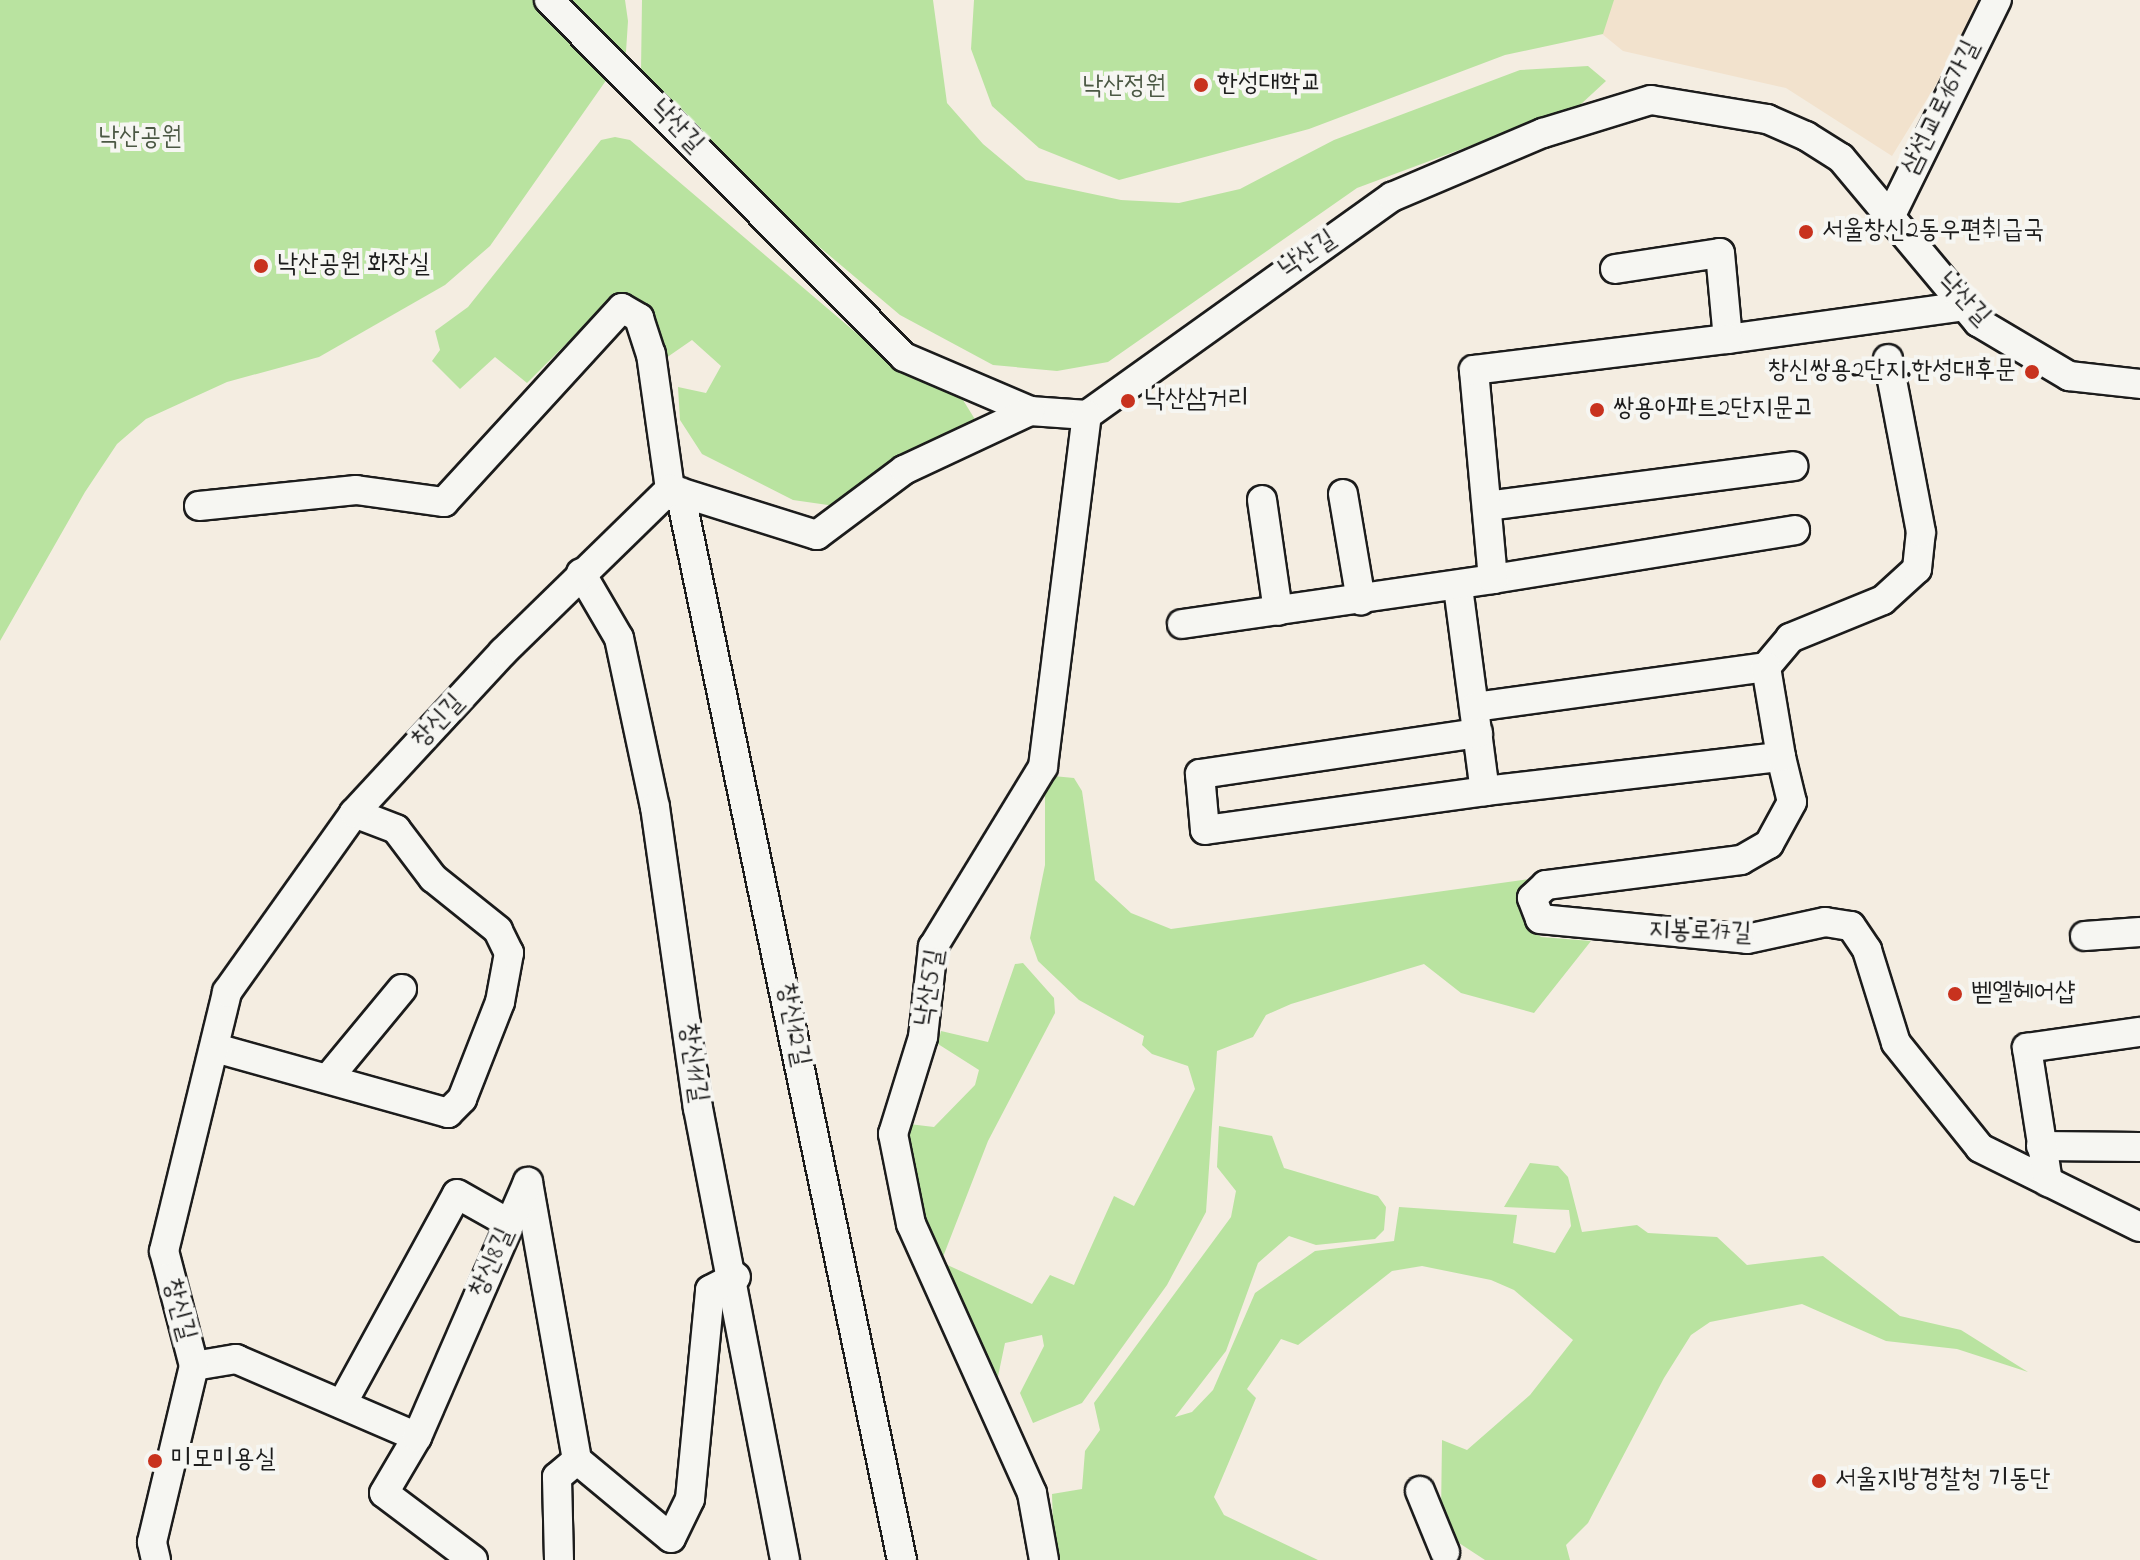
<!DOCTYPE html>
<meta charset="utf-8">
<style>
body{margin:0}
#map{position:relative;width:2140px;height:1560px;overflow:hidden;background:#f4ede1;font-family:"Indie Flower","Poor Story",sans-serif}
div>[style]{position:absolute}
.built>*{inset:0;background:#f2e2cd}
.green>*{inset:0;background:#b9e3a0}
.roads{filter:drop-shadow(2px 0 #1c1c1c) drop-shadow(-2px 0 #1c1c1c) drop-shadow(0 2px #1c1c1c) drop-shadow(0 -2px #1c1c1c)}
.street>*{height:28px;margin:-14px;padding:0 14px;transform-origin:14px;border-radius:14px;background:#f6f6f2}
.dots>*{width:22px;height:22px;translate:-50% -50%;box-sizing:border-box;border:4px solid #f6f6f2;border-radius:50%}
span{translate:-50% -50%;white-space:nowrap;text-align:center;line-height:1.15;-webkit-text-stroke:8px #f6f6f2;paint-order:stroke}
.poi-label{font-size:26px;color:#1c1c1c}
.left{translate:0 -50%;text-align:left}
.right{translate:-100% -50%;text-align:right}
.park-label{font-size:26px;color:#4b5844}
.street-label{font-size:26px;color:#1c1c1c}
</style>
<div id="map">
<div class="built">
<div style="clip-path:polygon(982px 0,1988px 0,1892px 156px,1786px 88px,1623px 51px,1596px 29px)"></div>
</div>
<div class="green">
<div style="clip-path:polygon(0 0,625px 0,628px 21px,626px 52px,490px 246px,445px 285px,319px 357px,227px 382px,146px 419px,117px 444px,85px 492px,0 641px)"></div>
<div style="clip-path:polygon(642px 0,933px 0,947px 103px,983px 144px,1026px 180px,1121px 200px,1179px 203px,1240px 189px,1334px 140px,1520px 70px,1588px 66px,1606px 81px,1580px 105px,1357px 188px,1108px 362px,1057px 371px,993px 365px,900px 315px,772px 207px,641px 71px)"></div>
<div style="clip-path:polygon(974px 0,1614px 0,1603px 34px,1505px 55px,1309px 129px,1119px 180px,1039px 148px,992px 106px,971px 49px)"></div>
<div style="clip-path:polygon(615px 137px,630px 140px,895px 366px,963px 400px,976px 421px,842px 507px,793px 500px,702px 454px,680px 420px,678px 387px,706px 393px,721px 366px,692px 340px,666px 358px,650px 314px,632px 295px,610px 300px,527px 383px,495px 357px,460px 389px,432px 361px,440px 350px,435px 331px,468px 307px,601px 140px)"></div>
<div style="clip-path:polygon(1053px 776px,1074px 778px,1082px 791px,1095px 880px,1131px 913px,1171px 929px,1530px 879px,1522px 900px,1524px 922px,1541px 937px,1591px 941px,1534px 1013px,1461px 993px,1424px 964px,1291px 1004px,1266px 1015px,1253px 1037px,1217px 1051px,1206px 1212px,1167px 1285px,1082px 1403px,1033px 1423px,1020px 1393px,1044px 1346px,1042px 1335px,1005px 1343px,996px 1386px,972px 1389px,902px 1142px,909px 1124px,934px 1127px,975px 1085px,979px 1070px,938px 1044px,941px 1031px,988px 1042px,1015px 964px,1023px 963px,1054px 998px,1055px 1013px,988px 1141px,941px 1262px,1032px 1304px,1050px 1275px,1074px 1285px,1114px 1196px,1134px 1206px,1195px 1089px,1188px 1066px,1152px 1054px,1142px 1045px,1144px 1036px,1079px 1000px,1038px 961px,1030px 938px,1045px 865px,1045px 792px)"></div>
<div style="clip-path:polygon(1219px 1126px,1272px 1136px,1284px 1168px,1378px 1196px,1386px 1207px,1384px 1230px,1375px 1239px,1316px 1245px,1289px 1236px,1258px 1263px,1226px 1351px,1175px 1417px,1192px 1412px,1213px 1390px,1255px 1293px,1315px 1251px,1394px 1241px,1399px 1207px,1517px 1215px,1513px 1243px,1555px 1253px,1571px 1226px,1569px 1210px,1504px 1207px,1530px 1163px,1558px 1166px,1568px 1177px,1582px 1232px,1637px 1225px,1648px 1233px,1717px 1237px,1747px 1265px,1823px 1256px,1900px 1316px,1961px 1330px,2028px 1372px,1957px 1349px,1886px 1341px,1802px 1304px,1710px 1322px,1691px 1335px,1664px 1378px,1588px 1523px,1566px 1545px,1570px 1560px,1485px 1560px,1459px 1543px,1441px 1514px,1442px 1440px,1467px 1450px,1530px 1395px,1573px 1340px,1514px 1290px,1491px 1280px,1422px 1266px,1392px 1271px,1298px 1345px,1281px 1339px,1247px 1389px,1256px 1398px,1214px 1497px,1224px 1515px,1318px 1560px,1054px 1560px,1052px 1494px,1082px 1489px,1085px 1451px,1100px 1430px,1094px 1403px,1231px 1217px,1236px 1191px,1217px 1167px)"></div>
</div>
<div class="roads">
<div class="street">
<div style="left:549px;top:0;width:503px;rotate:45.16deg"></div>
<div style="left:904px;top:357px;width:137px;rotate:23.2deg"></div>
<div style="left:1030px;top:411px;width:57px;rotate:4deg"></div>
<div style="left:1087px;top:415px;width:375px;rotate:-35.6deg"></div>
<div style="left:1392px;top:197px;width:164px;rotate:-23deg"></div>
<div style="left:1543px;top:133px;width:113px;rotate:-17deg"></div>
<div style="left:1651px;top:100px;width:118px;rotate:9.3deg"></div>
<div style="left:1767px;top:119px;width:43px;rotate:23.6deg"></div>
<div style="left:1806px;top:136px;width:41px;rotate:32.2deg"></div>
<div style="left:1841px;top:158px;width:214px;rotate:50.1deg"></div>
<div style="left:1978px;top:322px;width:106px;rotate:30.7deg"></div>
<div style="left:2069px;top:376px;width:71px;rotate:6.4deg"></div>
<div style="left:1890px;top:217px;width:242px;rotate:-63.8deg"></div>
<div style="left:1615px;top:269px;width:106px;rotate:-8.7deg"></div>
<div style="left:1720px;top:253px;width:86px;rotate:84.7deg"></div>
<div style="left:1728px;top:339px;width:239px;rotate:-7.9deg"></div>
<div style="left:680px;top:492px;width:1091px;rotate:78.26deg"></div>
<div style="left:1343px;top:494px;width:108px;rotate:80.4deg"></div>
<div style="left:1262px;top:500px;width:112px;rotate:81.8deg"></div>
<div style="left:199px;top:506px;width:158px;rotate:-5.8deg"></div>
<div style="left:356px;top:490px;width:89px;rotate:7.8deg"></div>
<div style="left:444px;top:502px;width:263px;rotate:-47.5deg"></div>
<div style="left:622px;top:308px;width:20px;rotate:30deg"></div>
<div style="left:639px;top:318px;width:38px;rotate:72deg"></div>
<div style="left:651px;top:354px;width:136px;rotate:82deg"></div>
<div style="left:1487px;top:506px;width:309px;rotate:-7.4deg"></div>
<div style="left:581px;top:573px;width:75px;rotate:59.7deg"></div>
<div style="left:619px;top:638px;width:173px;rotate:78deg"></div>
<div style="left:655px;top:807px;width:304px;rotate:81.9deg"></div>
<div style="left:698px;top:1108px;width:460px;rotate:79.1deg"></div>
<div style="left:1493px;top:579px;width:306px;rotate:-9.2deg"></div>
<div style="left:1458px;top:587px;width:206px;rotate:82.5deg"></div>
<div style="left:1485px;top:791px;width:298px;rotate:-6.6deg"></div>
<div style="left:1781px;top:757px;width:46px;rotate:76.3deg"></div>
<div style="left:1792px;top:802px;width:48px;rotate:118.7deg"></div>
<div style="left:1769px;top:844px;width:32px;rotate:150deg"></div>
<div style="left:1741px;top:860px;width:197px;rotate:172.7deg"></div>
<div style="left:1546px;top:885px;width:19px;rotate:137deg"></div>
<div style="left:1532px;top:898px;width:22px;rotate:69deg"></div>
<div style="left:1540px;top:919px;width:208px;rotate:5.5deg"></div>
<div style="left:1747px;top:939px;width:80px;rotate:-12.3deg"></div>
<div style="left:1825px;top:922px;width:26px;rotate:9deg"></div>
<div style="left:1851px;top:926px;width:29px;rotate:56deg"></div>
<div style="left:1867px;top:950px;width:97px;rotate:72.7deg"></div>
<div style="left:1896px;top:1043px;width:134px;rotate:51.3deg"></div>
<div style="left:1980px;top:1148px;width:178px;rotate:26.3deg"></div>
<div style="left:1182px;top:624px;width:314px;rotate:-8.2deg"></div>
<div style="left:1493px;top:579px;width:210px;rotate:-95.2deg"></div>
<div style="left:1474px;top:370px;width:256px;rotate:-7deg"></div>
<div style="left:1766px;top:667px;width:38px;rotate:-50deg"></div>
<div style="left:1790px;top:638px;width:100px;rotate:-22.2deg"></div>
<div style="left:1883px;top:600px;width:46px;rotate:-42.4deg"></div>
<div style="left:1917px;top:569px;width:37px;rotate:-84deg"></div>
<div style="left:1921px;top:532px;width:176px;rotate:-100.8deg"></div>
<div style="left:1475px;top:707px;width:294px;rotate:-7.8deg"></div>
<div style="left:1766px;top:667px;width:91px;rotate:80.5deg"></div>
<div style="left:1478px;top:733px;width:281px;rotate:171.6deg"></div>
<div style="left:1200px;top:774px;width:56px;rotate:84.9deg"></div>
<div style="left:1205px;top:830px;width:283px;rotate:-7.9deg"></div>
<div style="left:2085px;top:936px;width:55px;rotate:-4.2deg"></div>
<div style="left:219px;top:1049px;width:238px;rotate:15.6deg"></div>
<div style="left:448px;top:1113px;width:20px;rotate:-45deg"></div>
<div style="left:462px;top:1099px;width:104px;rotate:-68.6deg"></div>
<div style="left:500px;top:1002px;width:50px;rotate:-79.6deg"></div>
<div style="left:509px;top:953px;width:25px;rotate:-116deg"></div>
<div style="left:498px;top:930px;width:83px;rotate:-141.3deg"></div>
<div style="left:433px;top:878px;width:61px;rotate:-127.1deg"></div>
<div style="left:396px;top:829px;width:45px;rotate:-159.1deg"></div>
<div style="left:330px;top:1076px;width:113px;rotate:-50.4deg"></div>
<div style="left:2041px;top:1146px;width:99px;rotate:0.6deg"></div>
<div style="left:528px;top:1182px;width:282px;rotate:80deg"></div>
<div style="left:2048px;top:1182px;width:136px;rotate:-98.9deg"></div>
<div style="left:2027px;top:1048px;width:114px;rotate:-8.1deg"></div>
<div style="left:194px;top:1366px;width:43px;rotate:-9.5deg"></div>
<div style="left:236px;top:1359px;width:197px;rotate:23.3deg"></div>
<div style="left:342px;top:1404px;width:239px;rotate:-61.3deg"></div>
<div style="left:457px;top:1194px;width:45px;rotate:29.4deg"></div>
<div style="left:1420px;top:1491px;width:66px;rotate:67.7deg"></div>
<div style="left:156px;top:1560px;width:18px;rotate:-103deg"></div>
<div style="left:152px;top:1542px;width:181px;rotate:-76.6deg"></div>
<div style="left:194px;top:1366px;width:119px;rotate:-104.6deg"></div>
<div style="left:164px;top:1251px;width:267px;rotate:-76.3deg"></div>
<div style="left:227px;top:992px;width:219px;rotate:-54.6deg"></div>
<div style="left:354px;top:813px;width:219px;rotate:-47.2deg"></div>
<div style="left:503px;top:652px;width:233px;rotate:-44.3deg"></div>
<div style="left:670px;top:489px;width:154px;rotate:17.4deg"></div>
<div style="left:817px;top:535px;width:109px;rotate:-36.8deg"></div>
<div style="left:904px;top:470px;width:139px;rotate:-25.1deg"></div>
<div style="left:473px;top:1560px;width:111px;rotate:-143deg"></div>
<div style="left:384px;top:1493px;width:65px;rotate:-59.5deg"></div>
<div style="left:417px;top:1437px;width:278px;rotate:-66.5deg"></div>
<div style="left:559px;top:1560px;width:83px;rotate:-91.4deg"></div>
<div style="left:557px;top:1477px;width:26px;rotate:-40deg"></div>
<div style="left:577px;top:1460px;width:122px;rotate:39.7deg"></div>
<div style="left:671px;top:1538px;width:43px;rotate:-64deg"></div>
<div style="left:690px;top:1499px;width:210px;rotate:-84.5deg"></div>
<div style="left:710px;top:1290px;width:29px;rotate:-27deg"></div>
<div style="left:1044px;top:1560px;width:68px;rotate:-100.2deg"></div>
<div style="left:1032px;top:1493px;width:295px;rotate:-114.2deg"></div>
<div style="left:911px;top:1224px;width:92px;rotate:-101.3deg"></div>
<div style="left:893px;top:1134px;width:102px;rotate:-72.8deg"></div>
<div style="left:923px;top:1037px;width:91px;rotate:-83.7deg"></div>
<div style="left:933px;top:947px;width:211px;rotate:-58.6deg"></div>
<div style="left:1043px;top:767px;width:355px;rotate:-82.9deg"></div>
</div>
</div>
<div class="dots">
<div style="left:1201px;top:85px;background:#c8321e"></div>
<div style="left:1806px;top:232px;background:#c8321e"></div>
<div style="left:261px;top:266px;background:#c8321e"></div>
<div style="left:2032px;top:372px;background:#c8321e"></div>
<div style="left:1128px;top:401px;background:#c8321e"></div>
<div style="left:1597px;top:410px;background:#c8321e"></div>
<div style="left:1955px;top:994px;background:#c8321e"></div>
<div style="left:155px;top:1461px;background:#c8321e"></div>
<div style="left:1819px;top:1481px;background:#c8321e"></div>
</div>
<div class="poi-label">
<span class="left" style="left:1217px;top:85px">한성대학교</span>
<span class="left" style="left:1822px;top:232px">서울창신2동우편취급국</span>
<span class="left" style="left:277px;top:266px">낙산공원 화장실</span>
<span class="right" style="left:2016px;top:372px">창신쌍용2단지.한성대후문</span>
<span class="left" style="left:1144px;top:401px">낙산삼거리</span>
<span class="left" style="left:1613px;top:410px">쌍용아파트2단지문고</span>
<span class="left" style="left:1971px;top:994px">벧엘헤어샵</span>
<span class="left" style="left:171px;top:1461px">미모미용실</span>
<span class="left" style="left:1835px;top:1481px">서울지방경찰청 기동단</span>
</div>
<div class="park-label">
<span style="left:1124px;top:88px">낙산정원</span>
<span style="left:140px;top:139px">낙산공원</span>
</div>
<div class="street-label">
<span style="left:1942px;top:108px;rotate:-64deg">삼선교로16가길</span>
<span style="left:676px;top:127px;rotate:46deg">낙산길</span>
<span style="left:1308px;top:255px;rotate:-34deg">낙산길</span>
<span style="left:1963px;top:300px;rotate:46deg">낙산길</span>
<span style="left:439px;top:722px;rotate:-47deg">창신길</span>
<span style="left:1700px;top:933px;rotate:2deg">지봉로17길</span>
<span style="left:931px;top:988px;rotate:-81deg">낙산5길</span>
<span style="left:792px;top:1025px;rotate:79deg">창신12길</span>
<span style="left:692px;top:1063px;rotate:82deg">창신11길</span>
<span style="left:493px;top:1263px;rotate:-66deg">창신8길</span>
<span style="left:178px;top:1310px;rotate:75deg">창신길</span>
</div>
</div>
